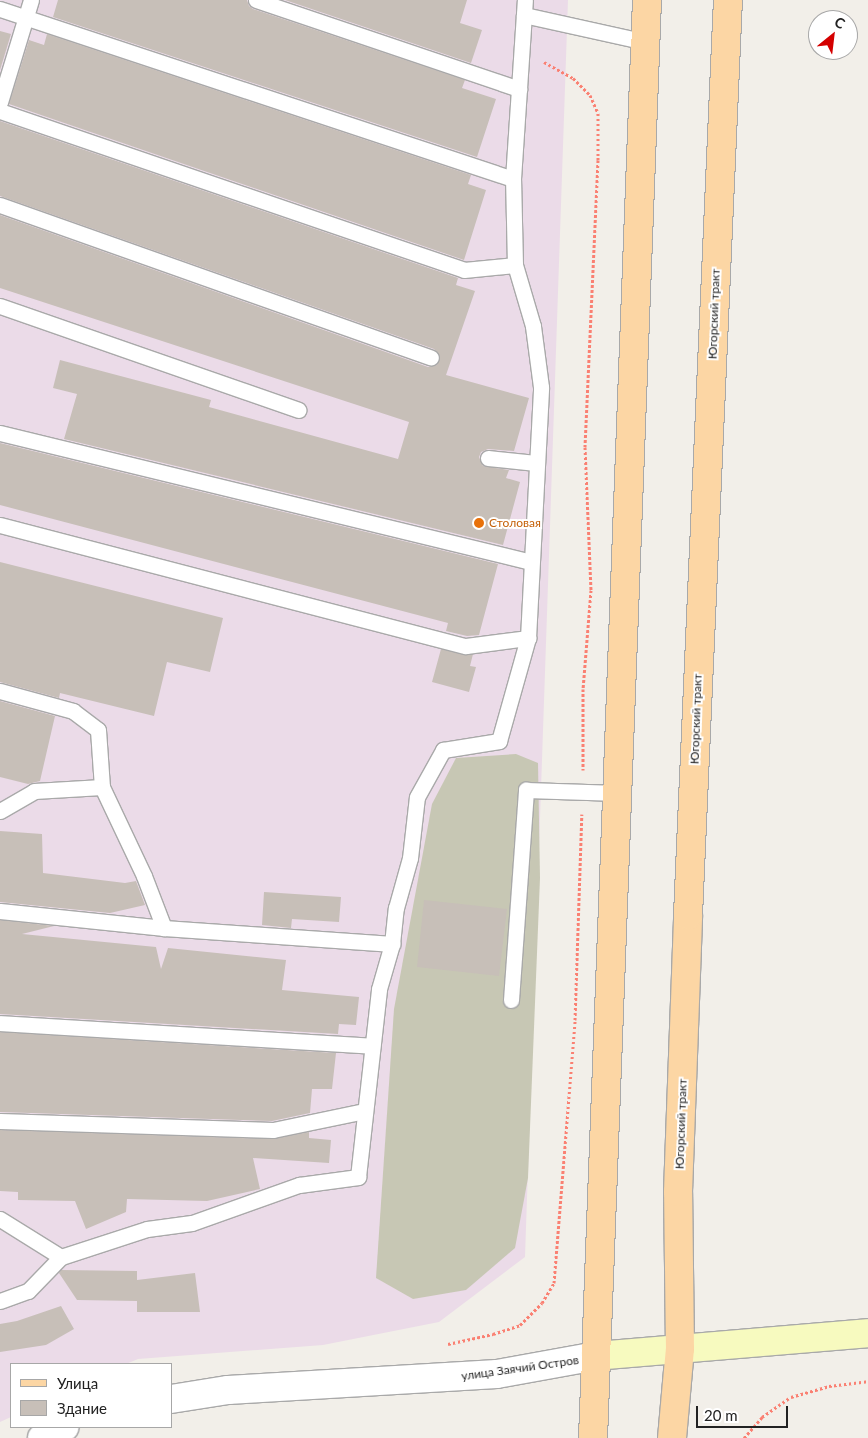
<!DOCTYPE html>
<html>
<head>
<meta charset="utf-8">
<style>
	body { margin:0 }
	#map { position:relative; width:868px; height:1438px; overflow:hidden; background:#f2efe9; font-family:Lato,sans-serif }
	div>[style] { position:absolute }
	.industrial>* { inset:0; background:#ebdbe8 }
	.construction>* { inset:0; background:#c7c7b4 }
	.building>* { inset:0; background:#c7bfb8 }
	.path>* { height:3px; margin-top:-1.5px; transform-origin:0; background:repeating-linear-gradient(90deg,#fa8072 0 2.5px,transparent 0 5px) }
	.roads { filter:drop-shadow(1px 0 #a9a9a9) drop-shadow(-1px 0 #a9a9a9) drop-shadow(0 1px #a9a9a9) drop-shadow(0 -1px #a9a9a9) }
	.service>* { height:15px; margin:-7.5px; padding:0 7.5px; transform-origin:7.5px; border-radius:7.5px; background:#fff }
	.minor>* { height:28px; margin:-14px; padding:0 14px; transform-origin:14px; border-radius:14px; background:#fff }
	.secondary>* { height:28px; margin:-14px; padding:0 14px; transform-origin:14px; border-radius:14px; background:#f7fabf }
	.primary>* { height:28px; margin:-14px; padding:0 14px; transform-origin:14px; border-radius:14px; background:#fcd6a4 }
	.dots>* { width:14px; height:14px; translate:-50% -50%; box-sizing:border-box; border:2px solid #fff; border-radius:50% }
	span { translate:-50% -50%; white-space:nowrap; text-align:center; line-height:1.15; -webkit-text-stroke:4px #fff; paint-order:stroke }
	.street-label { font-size:12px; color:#222 }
	.food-label { font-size:12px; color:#c56008 }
	.left { translate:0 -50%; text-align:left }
	.legend { position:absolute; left:10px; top:1363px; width:162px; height:65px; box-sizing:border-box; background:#fff; border:1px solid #a7a7a7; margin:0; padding:6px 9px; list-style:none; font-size:15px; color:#222 }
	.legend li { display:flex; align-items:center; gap:10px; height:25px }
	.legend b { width:25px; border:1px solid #a7a7a7 }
	.north { position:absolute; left:808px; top:10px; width:50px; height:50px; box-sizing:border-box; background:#fff; border:1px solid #a7a7a7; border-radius:50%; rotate:29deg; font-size:14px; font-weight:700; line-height:20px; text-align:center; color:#222 }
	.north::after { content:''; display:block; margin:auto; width:18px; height:22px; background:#d40000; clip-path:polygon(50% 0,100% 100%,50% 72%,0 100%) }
	.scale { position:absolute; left:696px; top:1406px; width:92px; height:22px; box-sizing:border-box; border:2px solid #222; border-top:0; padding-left:6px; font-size:15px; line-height:18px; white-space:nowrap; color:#222; -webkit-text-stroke:4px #fff; paint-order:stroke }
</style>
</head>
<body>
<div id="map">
	<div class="industrial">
		<div style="clip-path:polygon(0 0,568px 0,525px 1257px,439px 1322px,323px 1345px,138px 1359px,126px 1364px,11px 1364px,11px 1417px,0 1422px)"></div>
	</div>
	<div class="construction">
		<div style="clip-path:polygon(516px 754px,538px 763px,540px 878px,528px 1178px,515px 1248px,466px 1290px,413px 1299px,376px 1278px,394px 1009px,432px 804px,456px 758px)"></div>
	</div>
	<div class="building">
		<div style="clip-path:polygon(58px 0,247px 0,249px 6px,253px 9px,465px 80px,462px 88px,496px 99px,477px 157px,53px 17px)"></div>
		<div style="clip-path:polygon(285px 0,467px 0,460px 23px,482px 30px,471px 63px)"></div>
		<div style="clip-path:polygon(0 31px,11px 34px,0 70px)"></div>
		<div style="clip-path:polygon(47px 34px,471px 175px,468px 184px,486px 190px,464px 260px,9px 104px,29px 40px,44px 45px)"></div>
		<div style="clip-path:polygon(0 121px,458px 278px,456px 285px,475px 291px,446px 375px,529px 398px,514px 451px,488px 449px,481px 452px,479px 457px,483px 466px,509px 470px,506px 478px,520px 482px,503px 545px,64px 439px,77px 394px,53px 388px,60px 360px,211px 400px,209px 407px,398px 459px,409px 422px,0 288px,0 215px,428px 367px,437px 365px,440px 356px,434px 349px,0 196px)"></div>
		<div style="clip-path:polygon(0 443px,498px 564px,479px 635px,467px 636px,446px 631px,448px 623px,0 505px)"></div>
		<div style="clip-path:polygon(0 562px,223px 618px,210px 672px,167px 662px,154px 716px,60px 693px,59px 698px,0 682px)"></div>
		<div style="clip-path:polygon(441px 649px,464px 655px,473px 654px,470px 666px,476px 667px,469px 692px,432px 682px)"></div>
		<div style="clip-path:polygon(0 701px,55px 716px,40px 781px,28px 784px,0 777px)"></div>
		<div style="clip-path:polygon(0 831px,42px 834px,43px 873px,125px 883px,136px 881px,145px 905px,110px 913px,0 902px)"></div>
		<div style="clip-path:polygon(264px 892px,341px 897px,339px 922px,292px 919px,291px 928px,262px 925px)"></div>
		<div style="clip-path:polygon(424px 900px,507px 909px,499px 976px,417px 967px)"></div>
		<div style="clip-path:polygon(0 920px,54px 926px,22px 934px,156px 947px,161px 969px,168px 948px,286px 960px,282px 990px,359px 997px,356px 1025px,339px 1024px,338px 1034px,0 1014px)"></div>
		<div style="clip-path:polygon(0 1032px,336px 1053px,332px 1089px,312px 1089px,310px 1113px,272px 1121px,0 1112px)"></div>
		<div style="clip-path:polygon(0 1130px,273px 1139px,309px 1132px,309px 1138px,331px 1140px,329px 1163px,253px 1158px,260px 1189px,207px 1201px,127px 1199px,126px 1212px,86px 1229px,75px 1201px,18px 1200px,18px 1192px,0 1191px)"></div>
		<div style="clip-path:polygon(61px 1270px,137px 1271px,137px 1280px,195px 1273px,200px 1312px,137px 1312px,137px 1301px,77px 1300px,59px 1273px)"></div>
		<div style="clip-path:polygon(61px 1306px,74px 1329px,46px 1345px,0 1352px,0 1324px,17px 1321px)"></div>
	</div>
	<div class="path">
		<div style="left:544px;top:62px;width:33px;rotate:29deg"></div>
		<div style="left:573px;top:78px;width:24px;rotate:45deg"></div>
		<div style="left:590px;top:95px;width:20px;rotate:66deg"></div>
		<div style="left:598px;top:113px;width:47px;rotate:90deg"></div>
		<div style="left:598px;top:160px;width:287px;rotate:92.6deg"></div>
		<div style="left:585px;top:447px;width:143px;rotate:87.6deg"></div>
		<div style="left:591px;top:590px;width:99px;rotate:94.6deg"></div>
		<div style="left:583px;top:689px;width:81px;rotate:90deg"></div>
		<div style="left:448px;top:1344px;width:46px;rotate:-12.5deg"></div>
		<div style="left:493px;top:1334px;width:28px;rotate:-18deg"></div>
		<div style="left:520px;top:1325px;width:31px;rotate:-45deg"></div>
		<div style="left:542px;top:1303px;width:23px;rotate:-59deg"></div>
		<div style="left:554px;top:1283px;width:264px;rotate:-85.4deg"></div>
		<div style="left:575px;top:1020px;width:206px;rotate:-88.1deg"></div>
		<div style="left:744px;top:1438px;width:28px;rotate:-49deg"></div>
		<div style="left:762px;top:1417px;width:35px;rotate:-35deg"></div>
		<div style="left:791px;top:1397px;width:40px;rotate:-16deg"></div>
		<div style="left:829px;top:1386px;width:39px;rotate:-7deg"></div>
	</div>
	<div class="roads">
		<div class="service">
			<div style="left:256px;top:0;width:278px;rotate:18.7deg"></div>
			<div style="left:0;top:9px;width:540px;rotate:18.33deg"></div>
			<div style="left:524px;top:15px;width:125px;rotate:12.5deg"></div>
			<div style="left:0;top:102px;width:107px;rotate:-73.1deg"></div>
			<div style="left:0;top:111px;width:490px;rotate:18.9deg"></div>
			<div style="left:464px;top:270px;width:51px;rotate:-5.6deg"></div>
			<div style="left:0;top:205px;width:457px;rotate:19.5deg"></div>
			<div style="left:0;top:306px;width:316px;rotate:19.2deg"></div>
			<div style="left:0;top:433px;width:546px;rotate:13.65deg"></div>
			<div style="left:488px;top:458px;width:48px;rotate:5.9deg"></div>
			<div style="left:0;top:525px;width:481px;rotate:14.6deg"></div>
			<div style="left:466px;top:646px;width:63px;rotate:-7.4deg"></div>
			<div style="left:0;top:691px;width:76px;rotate:15.3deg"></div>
			<div style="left:73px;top:711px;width:31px;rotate:37deg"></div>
			<div style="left:98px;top:730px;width:57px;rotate:86deg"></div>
			<div style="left:102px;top:787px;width:98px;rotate:64.7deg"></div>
			<div style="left:144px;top:876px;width:56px;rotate:69deg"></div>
			<div style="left:0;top:811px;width:39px;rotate:-30deg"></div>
			<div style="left:34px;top:791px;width:68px;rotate:-3.4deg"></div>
			<div style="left:0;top:911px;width:165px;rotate:5.9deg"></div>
			<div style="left:164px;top:928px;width:229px;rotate:4deg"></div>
			<div style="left:511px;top:1000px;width:211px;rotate:-85.9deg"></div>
			<div style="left:526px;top:790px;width:92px;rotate:1.9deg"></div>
			<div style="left:0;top:1023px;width:373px;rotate:3.5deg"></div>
			<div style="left:0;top:1121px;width:273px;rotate:1.9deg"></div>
			<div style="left:273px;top:1130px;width:94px;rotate:-11.7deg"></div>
			<div style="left:0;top:1219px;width:72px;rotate:31.9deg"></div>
			<div style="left:0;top:1301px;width:30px;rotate:-20deg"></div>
			<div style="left:28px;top:1291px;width:47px;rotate:-45.9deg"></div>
			<div style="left:61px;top:1257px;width:90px;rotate:-18deg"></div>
			<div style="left:147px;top:1229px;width:45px;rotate:-7.6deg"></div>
			<div style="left:192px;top:1223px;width:114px;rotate:-19.6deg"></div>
			<div style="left:299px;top:1185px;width:60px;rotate:-7.7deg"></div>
			<div style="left:358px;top:1177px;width:189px;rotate:-83.6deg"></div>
			<div style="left:379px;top:989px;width:47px;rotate:-73.9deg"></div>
			<div style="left:392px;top:944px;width:36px;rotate:-84deg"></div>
			<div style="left:396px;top:908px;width:52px;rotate:-74.4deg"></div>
			<div style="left:410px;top:858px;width:61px;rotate:-83.5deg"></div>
			<div style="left:417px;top:797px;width:54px;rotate:-61deg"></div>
			<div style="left:443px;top:750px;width:57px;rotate:-9.1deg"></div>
			<div style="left:499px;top:741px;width:107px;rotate:-74.3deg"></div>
			<div style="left:528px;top:638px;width:251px;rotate:-87deg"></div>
			<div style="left:541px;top:387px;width:62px;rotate:-97.5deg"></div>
			<div style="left:533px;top:326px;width:64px;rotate:-106.4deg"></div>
			<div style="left:515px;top:265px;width:86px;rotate:-91.3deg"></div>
			<div style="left:513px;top:179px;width:179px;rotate:-86.2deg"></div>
		</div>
		<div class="minor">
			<div style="left:171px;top:1399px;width:58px;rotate:-9deg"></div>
			<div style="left:228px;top:1390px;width:269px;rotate:-3.4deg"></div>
			<div style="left:497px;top:1374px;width:101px;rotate:-10.3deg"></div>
			<div style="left:42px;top:1438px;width:25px;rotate:-26deg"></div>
		</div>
		<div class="secondary">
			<div style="left:596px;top:1356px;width:273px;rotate:-4.8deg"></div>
		</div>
		<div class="primary">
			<div style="left:593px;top:1438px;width:1439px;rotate:-87.85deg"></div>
			<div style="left:672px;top:1438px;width:89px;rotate:-84.9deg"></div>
			<div style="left:680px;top:1349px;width:157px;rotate:-90.7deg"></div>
			<div style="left:678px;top:1192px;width:277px;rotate:-87.9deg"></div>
			<div style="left:688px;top:915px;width:916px;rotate:-87.5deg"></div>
		</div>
	</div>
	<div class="dots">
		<div style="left:479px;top:523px;background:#e8710a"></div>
	</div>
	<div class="street-label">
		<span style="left:714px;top:314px;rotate:-88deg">Югорский тракт</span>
		<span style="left:696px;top:719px;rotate:-88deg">Югорский тракт</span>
		<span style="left:681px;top:1124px;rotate:-88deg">Югорский тракт</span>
		<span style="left:520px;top:1368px;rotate:-8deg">улица Заячий Остров</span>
	</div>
	<div class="food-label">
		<span class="left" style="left:489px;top:523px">Столовая</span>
	</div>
	<ul class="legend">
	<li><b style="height:6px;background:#fcd6a4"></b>Улица</li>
	<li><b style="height:14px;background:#c7bfb8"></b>Здание</li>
	</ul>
	<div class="north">С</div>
	<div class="scale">20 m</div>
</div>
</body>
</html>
